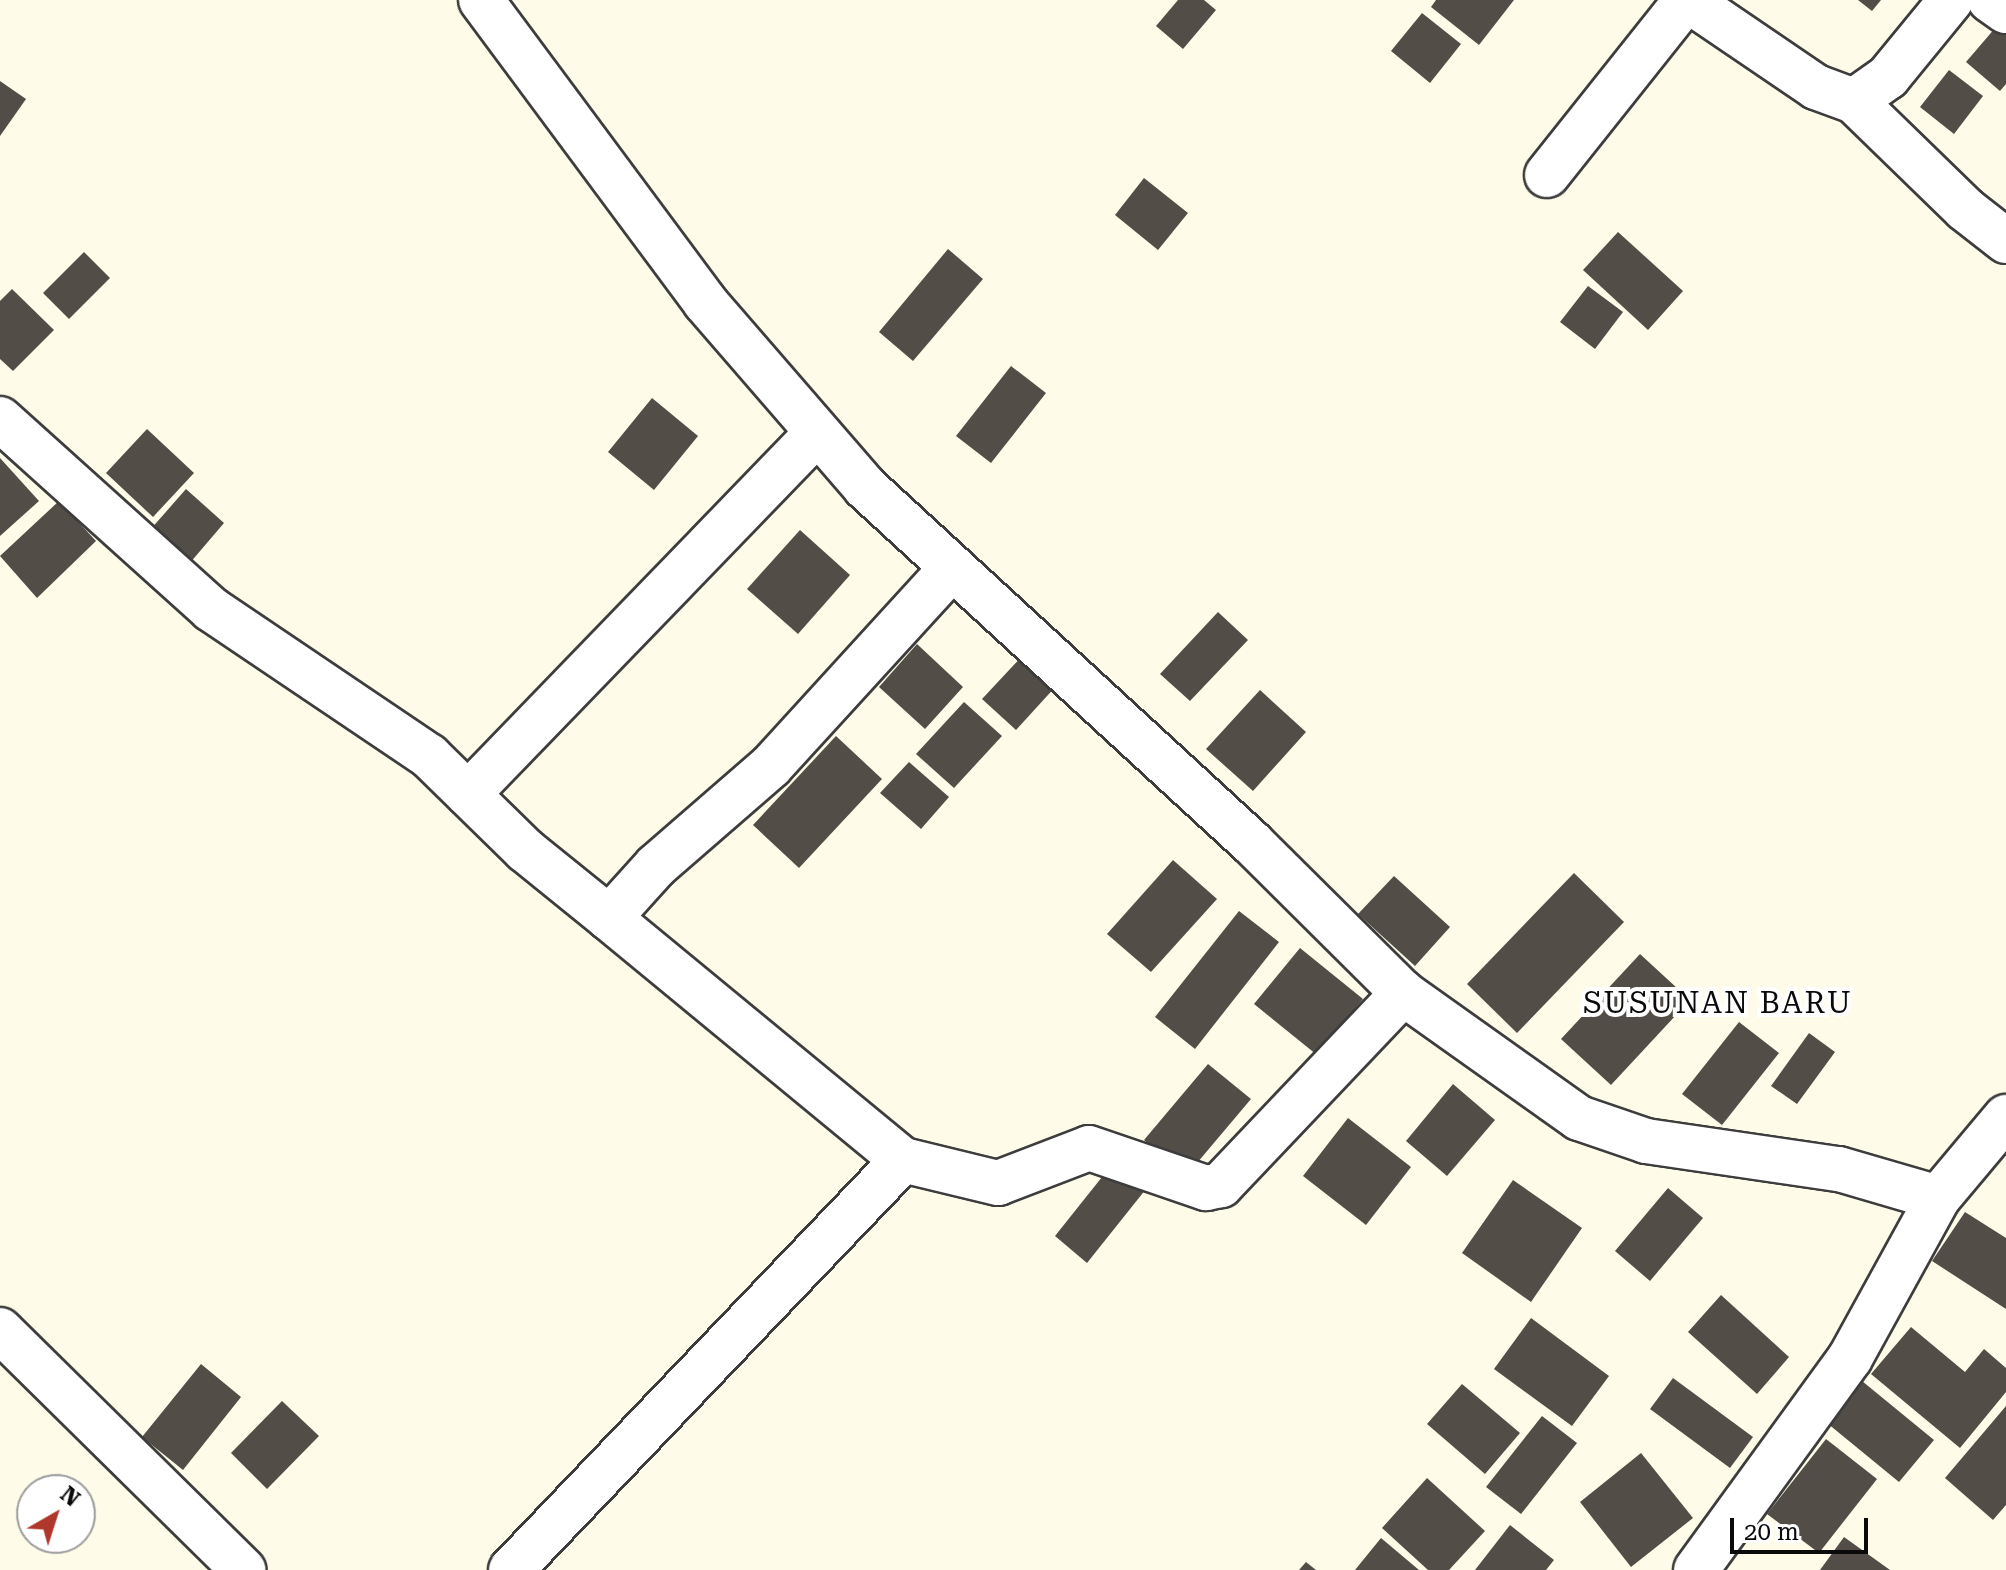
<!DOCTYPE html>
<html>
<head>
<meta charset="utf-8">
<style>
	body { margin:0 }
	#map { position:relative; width:2006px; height:1570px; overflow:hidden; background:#fefce8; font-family:"Roboto Serif",serif }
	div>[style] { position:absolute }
	.building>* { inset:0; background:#524d47 }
	.roads { filter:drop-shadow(2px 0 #3d3d3d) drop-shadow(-2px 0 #3d3d3d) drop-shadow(0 2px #3d3d3d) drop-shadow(0 -2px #3d3d3d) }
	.minor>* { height:44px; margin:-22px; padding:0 22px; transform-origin:22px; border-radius:22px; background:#fff }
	span { translate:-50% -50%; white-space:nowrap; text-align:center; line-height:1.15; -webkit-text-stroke:8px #fff; paint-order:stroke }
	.quarter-label { font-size:30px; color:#0a0a0a; letter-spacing:2px }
	.north { position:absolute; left:16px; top:1474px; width:80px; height:80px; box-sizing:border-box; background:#fff; border:2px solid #9d9d9d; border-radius:50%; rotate:39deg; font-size:22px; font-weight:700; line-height:32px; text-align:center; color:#0a0a0a }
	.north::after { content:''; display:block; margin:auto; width:28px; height:36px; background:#b0372c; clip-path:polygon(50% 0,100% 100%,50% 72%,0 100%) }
	.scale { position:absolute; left:1730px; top:1518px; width:138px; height:36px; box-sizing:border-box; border:4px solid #0a0a0a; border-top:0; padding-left:10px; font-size:24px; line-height:28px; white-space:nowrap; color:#0a0a0a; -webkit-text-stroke:6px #fff; paint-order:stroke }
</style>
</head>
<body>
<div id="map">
	<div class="building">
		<div style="clip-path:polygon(1178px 0,1204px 0,1216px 10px,1183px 49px,1156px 26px)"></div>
		<div style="clip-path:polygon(1436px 0,1514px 0,1479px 45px,1431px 7px)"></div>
		<div style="clip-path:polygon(1858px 0,1881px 0,1872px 11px)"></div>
		<div style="clip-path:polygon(1422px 13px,1461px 44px,1430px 83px,1391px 51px)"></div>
		<div style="clip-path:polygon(2002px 20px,2006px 24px,2006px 84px,2000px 91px,1966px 62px)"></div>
		<div style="clip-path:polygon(1949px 70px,1983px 96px,1954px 134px,1920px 107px)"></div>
		<div style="clip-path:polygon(0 81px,26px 99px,0 136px)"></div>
		<div style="clip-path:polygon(1144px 178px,1188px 213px,1158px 250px,1115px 215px)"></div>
		<div style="clip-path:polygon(1618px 232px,1683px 291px,1648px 330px,1583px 270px)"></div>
		<div style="clip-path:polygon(948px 249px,983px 279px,913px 361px,879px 332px)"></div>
		<div style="clip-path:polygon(84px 252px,110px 278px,69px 319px,43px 293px)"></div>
		<div style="clip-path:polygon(1588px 286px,1623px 312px,1595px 349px,1560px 322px)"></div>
		<div style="clip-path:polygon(12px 289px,54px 330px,13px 371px,0 359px,0 301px)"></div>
		<div style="clip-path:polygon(1011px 366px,1046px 393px,991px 463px,956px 436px)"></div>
		<div style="clip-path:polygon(652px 398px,698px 436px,654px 490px,608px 452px)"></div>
		<div style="clip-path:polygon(147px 429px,194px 473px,153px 517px,106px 473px)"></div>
		<div style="clip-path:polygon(0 458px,39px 501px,0 536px)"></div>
		<div style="clip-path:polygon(186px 489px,224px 523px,189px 564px,150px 530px)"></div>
		<div style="clip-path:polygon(59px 501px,96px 541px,37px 598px,0 556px)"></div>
		<div style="clip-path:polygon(800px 530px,850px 575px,798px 634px,747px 589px)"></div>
		<div style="clip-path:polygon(1218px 612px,1248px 640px,1190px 701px,1160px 674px)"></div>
		<div style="clip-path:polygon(917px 644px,963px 687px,925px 729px,879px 687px)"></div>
		<div style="clip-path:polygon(1025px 653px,1058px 684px,1016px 730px,982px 699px)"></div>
		<div style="clip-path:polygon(1260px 690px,1306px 732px,1253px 791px,1206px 749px)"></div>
		<div style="clip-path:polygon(964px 702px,1002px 736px,954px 788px,916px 754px)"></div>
		<div style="clip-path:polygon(836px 736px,882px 779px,799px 868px,753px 825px)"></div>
		<div style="clip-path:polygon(909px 762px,949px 797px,921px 829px,880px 793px)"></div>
		<div style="clip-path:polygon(1173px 860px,1217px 899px,1151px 972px,1107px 934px)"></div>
		<div style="clip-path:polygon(1574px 873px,1624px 922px,1517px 1033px,1467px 984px)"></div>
		<div style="clip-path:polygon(1394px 876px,1450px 927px,1415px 966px,1358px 914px)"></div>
		<div style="clip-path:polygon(1239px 911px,1279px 942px,1195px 1049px,1155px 1017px)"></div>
		<div style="clip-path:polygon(1300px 948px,1363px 999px,1317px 1055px,1254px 1004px)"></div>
		<div style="clip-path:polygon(1640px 954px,1690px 1000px,1611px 1085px,1561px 1039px)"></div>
		<div style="clip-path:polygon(1739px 1022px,1779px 1053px,1722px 1125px,1682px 1094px)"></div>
		<div style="clip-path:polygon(1809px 1033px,1835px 1052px,1797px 1104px,1771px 1086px)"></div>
		<div style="clip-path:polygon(1208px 1064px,1251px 1099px,1186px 1176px,1144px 1140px)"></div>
		<div style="clip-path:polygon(1453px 1084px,1495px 1120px,1447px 1176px,1406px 1141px)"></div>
		<div style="clip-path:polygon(1348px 1118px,1411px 1167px,1366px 1225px,1303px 1176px)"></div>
		<div style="clip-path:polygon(1114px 1162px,1146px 1189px,1087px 1263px,1055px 1236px)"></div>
		<div style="clip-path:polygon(1513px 1180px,1582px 1228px,1531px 1302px,1462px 1253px)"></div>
		<div style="clip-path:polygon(1668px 1188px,1703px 1218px,1650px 1281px,1615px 1251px)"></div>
		<div style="clip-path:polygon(1965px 1212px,2006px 1238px,2006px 1309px,1932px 1261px)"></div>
		<div style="clip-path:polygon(1721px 1295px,1789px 1357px,1757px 1394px,1688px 1332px)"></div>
		<div style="clip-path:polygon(1531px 1318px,1609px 1376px,1572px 1426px,1494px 1369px)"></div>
		<div style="clip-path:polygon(1911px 1327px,1965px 1372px,1984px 1349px,2006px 1368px,2006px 1392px,1960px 1448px,1871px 1374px)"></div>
		<div style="clip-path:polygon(201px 1364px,241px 1397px,183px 1470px,142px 1437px)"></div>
		<div style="clip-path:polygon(1673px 1378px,1753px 1437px,1730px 1468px,1650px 1409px)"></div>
		<div style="clip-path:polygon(1862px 1381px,1934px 1440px,1899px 1482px,1827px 1423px)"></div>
		<div style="clip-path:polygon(1462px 1384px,1520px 1433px,1485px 1474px,1427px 1424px)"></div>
		<div style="clip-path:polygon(282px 1401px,319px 1436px,267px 1489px,231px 1453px)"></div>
		<div style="clip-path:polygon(2006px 1406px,2006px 1505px,1993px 1520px,1945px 1478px)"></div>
		<div style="clip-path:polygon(1542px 1416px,1577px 1443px,1521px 1514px,1486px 1487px)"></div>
		<div style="clip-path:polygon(1826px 1439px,1877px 1479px,1819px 1553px,1767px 1514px)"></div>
		<div style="clip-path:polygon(1641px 1453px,1693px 1518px,1631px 1567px,1580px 1502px)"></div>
		<div style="clip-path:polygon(1427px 1478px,1485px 1531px,1449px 1570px,1428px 1570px,1382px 1528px)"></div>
		<div style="clip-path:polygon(1510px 1525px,1554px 1560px,1546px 1570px,1475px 1570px)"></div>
		<div style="clip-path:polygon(1844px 1537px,1890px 1570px,1820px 1570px)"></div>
		<div style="clip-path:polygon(1381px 1538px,1419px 1570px,1355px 1570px)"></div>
		<div style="clip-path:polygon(1306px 1562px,1316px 1570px,1299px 1570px)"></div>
	</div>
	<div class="roads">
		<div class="minor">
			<div style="left:481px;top:0;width:376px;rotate:53.4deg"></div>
			<div style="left:705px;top:302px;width:245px;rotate:49.1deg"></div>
			<div style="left:865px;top:487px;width:526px;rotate:42.61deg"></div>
			<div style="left:1252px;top:843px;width:213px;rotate:44.8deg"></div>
			<div style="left:1403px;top:993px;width:216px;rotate:35.4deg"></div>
			<div style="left:1579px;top:1118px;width:71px;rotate:18.9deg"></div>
			<div style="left:1646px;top:1141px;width:195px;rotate:8.3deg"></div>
			<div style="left:1839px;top:1169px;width:103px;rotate:16.3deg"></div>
			<div style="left:1688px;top:0;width:155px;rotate:34.2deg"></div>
			<div style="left:1816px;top:87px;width:40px;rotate:20.2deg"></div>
			<div style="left:1854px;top:101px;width:42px;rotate:-35.2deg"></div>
			<div style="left:1888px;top:77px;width:99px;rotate:-50.7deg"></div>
			<div style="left:1990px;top:0;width:19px;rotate:35deg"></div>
			<div style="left:1854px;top:101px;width:155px;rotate:44.2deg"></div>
			<div style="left:1965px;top:209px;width:52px;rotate:38deg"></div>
			<div style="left:1547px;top:175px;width:223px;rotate:-51.5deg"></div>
			<div style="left:0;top:419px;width:284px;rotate:42deg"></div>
			<div style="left:211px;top:609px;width:263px;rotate:34deg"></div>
			<div style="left:429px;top:756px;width:134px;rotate:44.4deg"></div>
			<div style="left:525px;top:850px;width:108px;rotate:39deg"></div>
			<div style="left:609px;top:918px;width:70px;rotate:-47.9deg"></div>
			<div style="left:656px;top:866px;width:152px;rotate:-41deg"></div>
			<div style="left:771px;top:766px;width:268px;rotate:-47.6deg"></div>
			<div style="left:468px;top:794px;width:502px;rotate:-45.97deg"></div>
			<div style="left:609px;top:918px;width:381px;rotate:39.5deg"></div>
			<div style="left:903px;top:1160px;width:98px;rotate:13.6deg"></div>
			<div style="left:998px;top:1183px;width:97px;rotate:-21deg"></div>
			<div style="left:1089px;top:1148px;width:124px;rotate:18.9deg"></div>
			<div style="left:1206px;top:1188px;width:15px;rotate:-11deg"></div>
			<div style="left:1221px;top:1185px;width:265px;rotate:-46.5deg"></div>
			<div style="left:0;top:1330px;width:342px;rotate:44.6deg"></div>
			<div style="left:511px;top:1570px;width:567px;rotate:-46.29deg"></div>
			<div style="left:1696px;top:1570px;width:262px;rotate:-54deg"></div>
			<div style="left:1850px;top:1358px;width:183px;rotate:-61.2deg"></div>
			<div style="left:1938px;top:1198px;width:106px;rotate:-50deg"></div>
		</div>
	</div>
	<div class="quarter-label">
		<span style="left:1718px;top:1003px">SUSUNAN BARU</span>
	</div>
	<div class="north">N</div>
	<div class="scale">20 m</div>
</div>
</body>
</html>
